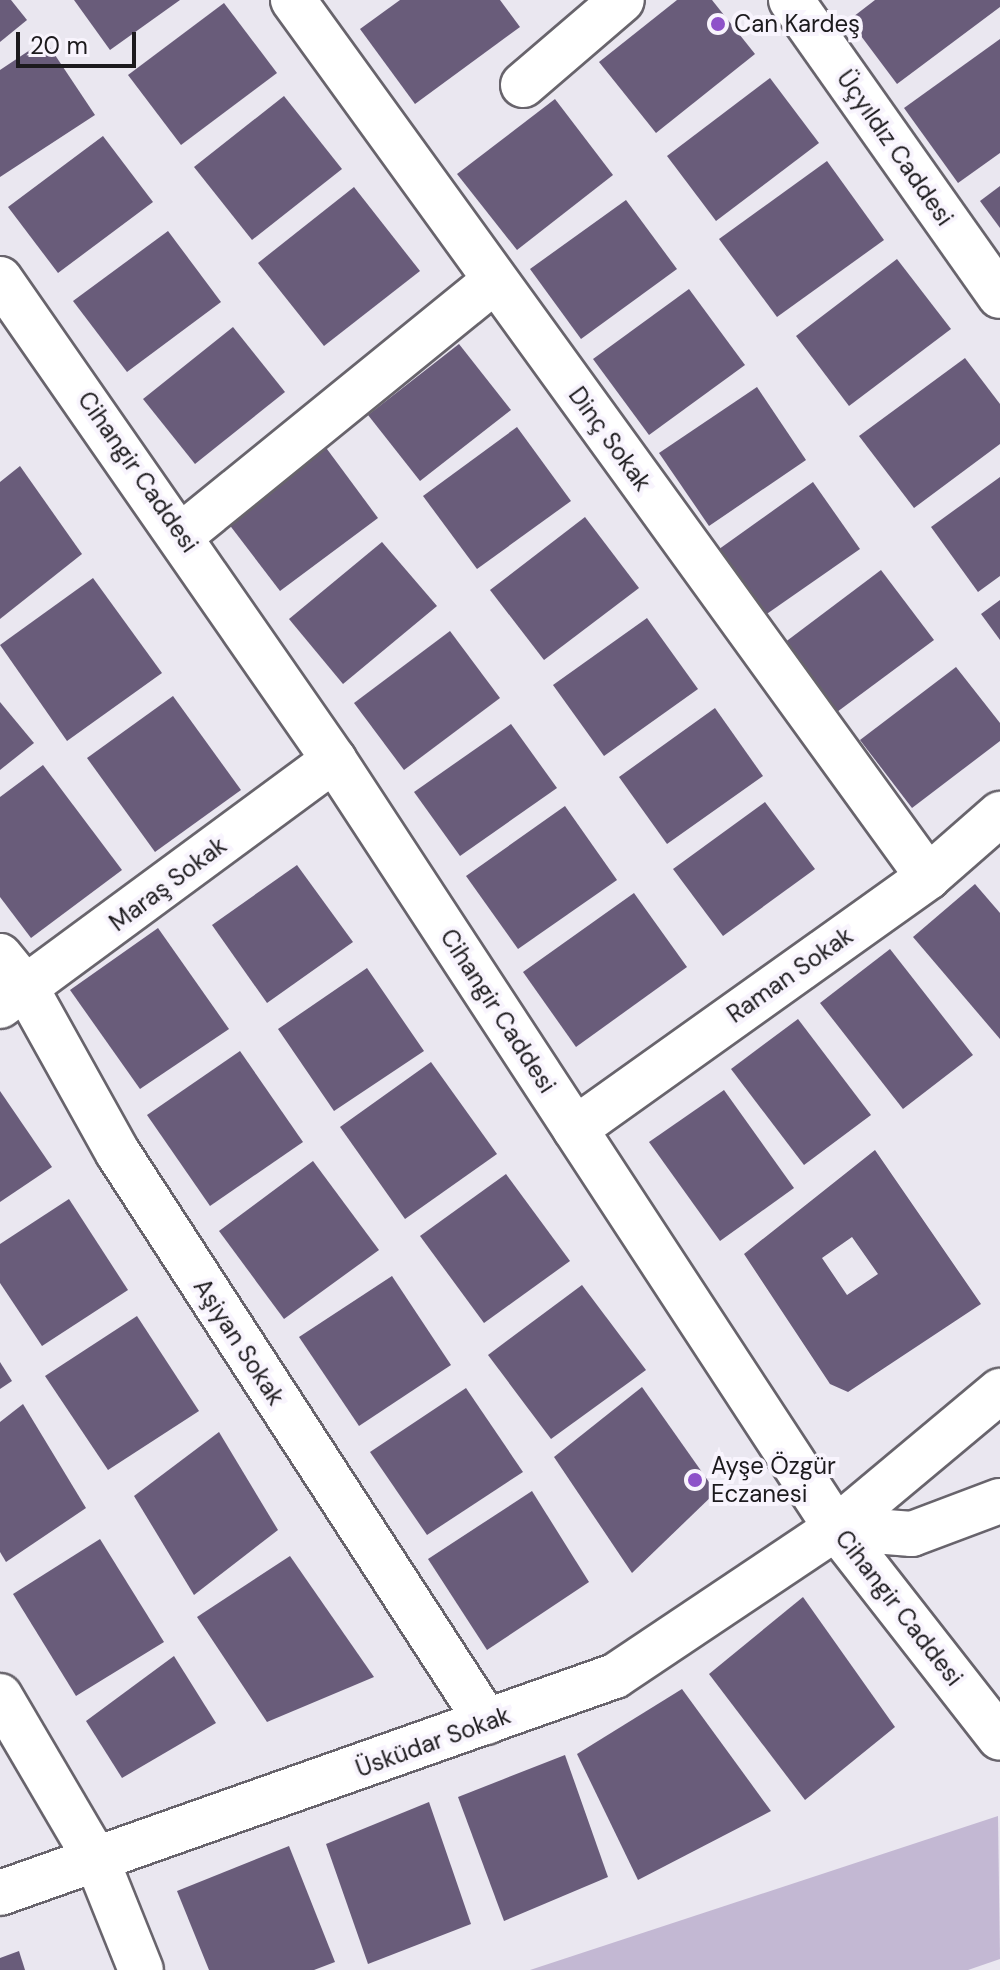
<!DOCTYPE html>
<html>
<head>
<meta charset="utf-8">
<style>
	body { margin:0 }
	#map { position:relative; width:1000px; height:1970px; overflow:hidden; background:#eae7f0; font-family:"DM Sans",sans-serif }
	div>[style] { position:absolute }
	.green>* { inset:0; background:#c3b8d3 }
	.building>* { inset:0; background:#695c7a }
	.roads { filter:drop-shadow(2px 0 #68646c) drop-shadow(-2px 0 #68646c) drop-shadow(0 2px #68646c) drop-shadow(0 -2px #68646c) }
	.minor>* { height:44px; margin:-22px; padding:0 22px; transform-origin:22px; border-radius:22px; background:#fff }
	.dots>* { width:22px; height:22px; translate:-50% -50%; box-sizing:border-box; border:4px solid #f8f4fd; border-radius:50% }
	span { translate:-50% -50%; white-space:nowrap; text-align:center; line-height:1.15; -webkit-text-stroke:8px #f8f4fd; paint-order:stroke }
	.poi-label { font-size:24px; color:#1c1a1d }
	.left { translate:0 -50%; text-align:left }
	.street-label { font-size:24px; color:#1c1a1d }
	.scale { position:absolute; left:16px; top:32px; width:120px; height:36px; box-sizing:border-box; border:4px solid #1c1a1d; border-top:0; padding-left:10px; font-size:24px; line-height:28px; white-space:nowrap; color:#1c1a1d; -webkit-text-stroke:6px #f8f4fd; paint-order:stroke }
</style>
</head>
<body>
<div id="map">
	<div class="green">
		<div style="clip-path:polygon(998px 1816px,1000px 1959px,968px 1970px,530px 1970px)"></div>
	</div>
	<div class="building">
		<div style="clip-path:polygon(0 0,11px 0,27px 20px,0 42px)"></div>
		<div style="clip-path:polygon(74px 0,180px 0,110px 50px)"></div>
		<div style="clip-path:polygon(400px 0,500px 0,520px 27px,415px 104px,360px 29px)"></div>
		<div style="clip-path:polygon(677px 0,712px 0,755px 54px,656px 133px,599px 62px)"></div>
		<div style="clip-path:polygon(875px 0,1000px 0,1000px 7px,897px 84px,849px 20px)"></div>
		<div style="clip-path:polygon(224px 3px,277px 73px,181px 145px,128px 75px)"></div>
		<div style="clip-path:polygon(1000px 39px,1000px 153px,958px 183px,904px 108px)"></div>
		<div style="clip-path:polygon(45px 40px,95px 115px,0 177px,0 70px)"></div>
		<div style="clip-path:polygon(770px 78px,819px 143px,716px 221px,667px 156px)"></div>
		<div style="clip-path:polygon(284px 96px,342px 169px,252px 240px,194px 167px)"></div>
		<div style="clip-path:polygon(555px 99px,613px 175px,517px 250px,457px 174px)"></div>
		<div style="clip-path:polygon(103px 136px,153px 202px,58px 273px,8px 207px)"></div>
		<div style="clip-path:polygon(827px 161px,884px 240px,777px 317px,719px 239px)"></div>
		<div style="clip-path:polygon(1000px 186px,1000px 228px,980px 201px)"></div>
		<div style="clip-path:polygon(354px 187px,420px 271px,324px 346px,258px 263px)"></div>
		<div style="clip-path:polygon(626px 200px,677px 269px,581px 339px,530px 269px)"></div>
		<div style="clip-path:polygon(168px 231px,221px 302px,127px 372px,73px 301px)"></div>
		<div style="clip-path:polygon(897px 259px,951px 329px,849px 406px,796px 336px)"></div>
		<div style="clip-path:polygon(689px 289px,745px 365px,649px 435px,593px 359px)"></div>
		<div style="clip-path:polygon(233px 327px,285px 392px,195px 464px,143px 399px)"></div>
		<div style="clip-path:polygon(459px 344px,511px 410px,420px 481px,368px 415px)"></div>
		<div style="clip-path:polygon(965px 358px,1000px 404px,1000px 444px,914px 508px,859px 436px)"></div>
		<div style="clip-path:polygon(757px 387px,806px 460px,709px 526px,659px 453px)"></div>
		<div style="clip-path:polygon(517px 427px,571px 501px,477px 569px,423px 496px)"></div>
		<div style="clip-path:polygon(324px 445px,378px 518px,280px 591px,225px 519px)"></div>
		<div style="clip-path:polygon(20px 466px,82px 554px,0 619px,0 482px)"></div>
		<div style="clip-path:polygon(1000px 477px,1000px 576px,978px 592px,931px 527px)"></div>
		<div style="clip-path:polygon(813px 482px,860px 549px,761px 618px,715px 552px)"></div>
		<div style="clip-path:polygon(585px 517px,639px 588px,544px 660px,490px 590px)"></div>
		<div style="clip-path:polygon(382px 542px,437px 606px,343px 684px,289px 619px)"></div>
		<div style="clip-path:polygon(881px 570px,934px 640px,837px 712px,784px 643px)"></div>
		<div style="clip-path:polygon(93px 578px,162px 673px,67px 741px,0 645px)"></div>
		<div style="clip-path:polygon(1000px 600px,1000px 640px,981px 614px)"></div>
		<div style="clip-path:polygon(647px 618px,698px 689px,604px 756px,553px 685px)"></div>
		<div style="clip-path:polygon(450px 631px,500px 698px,404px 770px,354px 703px)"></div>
		<div style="clip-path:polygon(956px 667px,1000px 723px,1000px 741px,912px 808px,860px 740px)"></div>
		<div style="clip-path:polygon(173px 696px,241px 790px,155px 852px,87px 758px)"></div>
		<div style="clip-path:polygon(0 702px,34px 743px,0 770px)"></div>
		<div style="clip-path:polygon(715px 708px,763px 776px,667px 844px,619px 777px)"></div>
		<div style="clip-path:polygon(511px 724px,557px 788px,460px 856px,414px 792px)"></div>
		<div style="clip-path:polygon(43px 765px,122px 870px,31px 938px,0 897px,0 797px)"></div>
		<div style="clip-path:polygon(765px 802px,815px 869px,723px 936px,673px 869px)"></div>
		<div style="clip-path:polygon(565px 806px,617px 880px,518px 949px,466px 876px)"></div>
		<div style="clip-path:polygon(297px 865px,353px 942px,267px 1003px,212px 925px)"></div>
		<div style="clip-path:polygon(975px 884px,1000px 913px,1000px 1039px,913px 937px)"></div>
		<div style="clip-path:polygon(634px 893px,687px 967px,576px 1047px,523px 972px)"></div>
		<div style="clip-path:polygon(158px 928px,229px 1029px,140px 1089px,70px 990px)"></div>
		<div style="clip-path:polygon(890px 949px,973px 1055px,903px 1109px,820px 1003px)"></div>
		<div style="clip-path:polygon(367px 968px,424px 1051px,334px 1111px,278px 1029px)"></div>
		<div style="clip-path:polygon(798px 1019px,871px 1115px,804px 1165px,731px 1069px)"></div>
		<div style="clip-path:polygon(240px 1051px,303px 1142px,210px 1206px,147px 1115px)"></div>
		<div style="clip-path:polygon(431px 1062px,497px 1154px,405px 1219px,340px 1127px)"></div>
		<div style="clip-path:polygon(724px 1090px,794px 1188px,720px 1241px,649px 1142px)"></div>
		<div style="clip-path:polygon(0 1091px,52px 1167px,0 1202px)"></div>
		<div style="clip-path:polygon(evenodd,875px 1150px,981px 1304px,848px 1392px,830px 1384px,744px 1254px,875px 1150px,852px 1237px,878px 1274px,847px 1295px,822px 1258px,852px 1237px)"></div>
		<div style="clip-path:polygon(313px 1161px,379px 1250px,284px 1319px,219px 1231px)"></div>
		<div style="clip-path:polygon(506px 1174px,570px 1261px,484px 1323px,420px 1236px)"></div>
		<div style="clip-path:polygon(69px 1199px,128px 1290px,42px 1346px,0 1283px,0 1244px)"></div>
		<div style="clip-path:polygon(392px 1276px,451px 1365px,359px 1426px,299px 1337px)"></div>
		<div style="clip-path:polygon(582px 1285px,646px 1370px,551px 1439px,488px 1355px)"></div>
		<div style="clip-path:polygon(137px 1316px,199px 1411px,108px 1470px,45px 1376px)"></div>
		<div style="clip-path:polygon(0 1362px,12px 1381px,0 1389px)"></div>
		<div style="clip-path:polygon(642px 1387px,716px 1492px,632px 1573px,554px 1457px)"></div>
		<div style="clip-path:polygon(466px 1388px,523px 1472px,427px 1535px,370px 1452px)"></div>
		<div style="clip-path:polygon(23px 1404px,86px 1508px,6px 1562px,0 1552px,0 1422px)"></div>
		<div style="clip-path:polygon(219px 1432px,278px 1530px,194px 1595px,134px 1496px)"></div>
		<div style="clip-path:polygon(532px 1491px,589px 1582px,487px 1650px,428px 1559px)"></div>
		<div style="clip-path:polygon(100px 1539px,164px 1642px,76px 1696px,13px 1594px)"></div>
		<div style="clip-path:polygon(290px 1556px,374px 1677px,267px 1722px,197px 1617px)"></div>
		<div style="clip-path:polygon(803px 1597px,895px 1727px,805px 1800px,709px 1674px)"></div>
		<div style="clip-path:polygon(174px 1656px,216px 1723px,122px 1778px,86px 1721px)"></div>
		<div style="clip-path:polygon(682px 1689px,771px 1811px,638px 1880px,577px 1754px)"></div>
		<div style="clip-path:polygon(565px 1755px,608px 1877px,504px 1921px,458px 1797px)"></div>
		<div style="clip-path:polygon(429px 1802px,471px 1924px,368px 1964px,326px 1844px)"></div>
		<div style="clip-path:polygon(289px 1846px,335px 1962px,314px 1970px,209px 1970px,177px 1891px)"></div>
		<div style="clip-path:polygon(19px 1951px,25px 1970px,0 1970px,0 1958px)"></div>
	</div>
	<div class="roads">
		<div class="minor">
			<div style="left:293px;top:0;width:1083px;rotate:54.09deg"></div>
			<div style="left:791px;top:0;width:362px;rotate:54.8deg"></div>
			<div style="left:523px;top:85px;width:130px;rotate:-40.6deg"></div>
			<div style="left:0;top:279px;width:586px;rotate:55.22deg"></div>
			<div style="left:334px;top:760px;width:918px;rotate:56.83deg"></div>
			<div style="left:836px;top:1528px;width:266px;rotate:52deg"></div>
			<div style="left:183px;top:534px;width:402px;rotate:-39.1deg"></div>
			<div style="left:0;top:956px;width:41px;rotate:50.9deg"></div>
			<div style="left:26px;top:988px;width:189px;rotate:60.9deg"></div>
			<div style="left:118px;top:1153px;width:678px;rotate:57.04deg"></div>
			<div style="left:0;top:1006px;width:415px;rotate:-36.4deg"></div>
			<div style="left:575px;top:1129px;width:434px;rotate:-35.5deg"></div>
			<div style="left:928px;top:877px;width:96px;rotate:-41.2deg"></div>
			<div style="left:836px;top:1528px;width:76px;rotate:4.5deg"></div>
			<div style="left:912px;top:1534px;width:94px;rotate:-20.6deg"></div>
			<div style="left:0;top:1696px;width:194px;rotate:59.6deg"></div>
			<div style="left:98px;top:1863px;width:115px;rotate:68.1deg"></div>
			<div style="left:0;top:1893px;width:652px;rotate:-19.44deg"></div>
			<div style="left:615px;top:1676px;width:266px;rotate:-33.8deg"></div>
			<div style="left:836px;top:1528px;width:214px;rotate:-39.9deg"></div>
		</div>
	</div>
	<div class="dots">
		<div style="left:718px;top:24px;background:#8e52c9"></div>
		<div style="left:695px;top:1480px;background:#8e52c9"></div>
	</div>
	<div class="poi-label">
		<span class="left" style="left:734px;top:24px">Can Kardeş</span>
		<span class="left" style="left:711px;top:1480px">Ayşe Özgür<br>Eczanesi</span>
	</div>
	<div class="street-label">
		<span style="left:895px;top:148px;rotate:55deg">Üçyıldız Caddesi</span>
		<span style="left:610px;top:439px;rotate:54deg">Dinç Sokak</span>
		<span style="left:138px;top:472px;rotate:55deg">Cihangir Caddesi</span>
		<span style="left:168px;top:884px;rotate:-37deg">Maraş Sokak</span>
		<span style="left:790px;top:975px;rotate:-35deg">Raman Sokak</span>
		<span style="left:498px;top:1011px;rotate:57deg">Cihangir Caddesi</span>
		<span style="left:239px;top:1342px;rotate:57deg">Aşiyan Sokak</span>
		<span style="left:899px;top:1608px;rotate:52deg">Cihangir Caddesi</span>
		<span style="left:433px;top:1742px;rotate:-20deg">Üsküdar Sokak</span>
	</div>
	<div class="scale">20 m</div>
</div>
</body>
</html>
